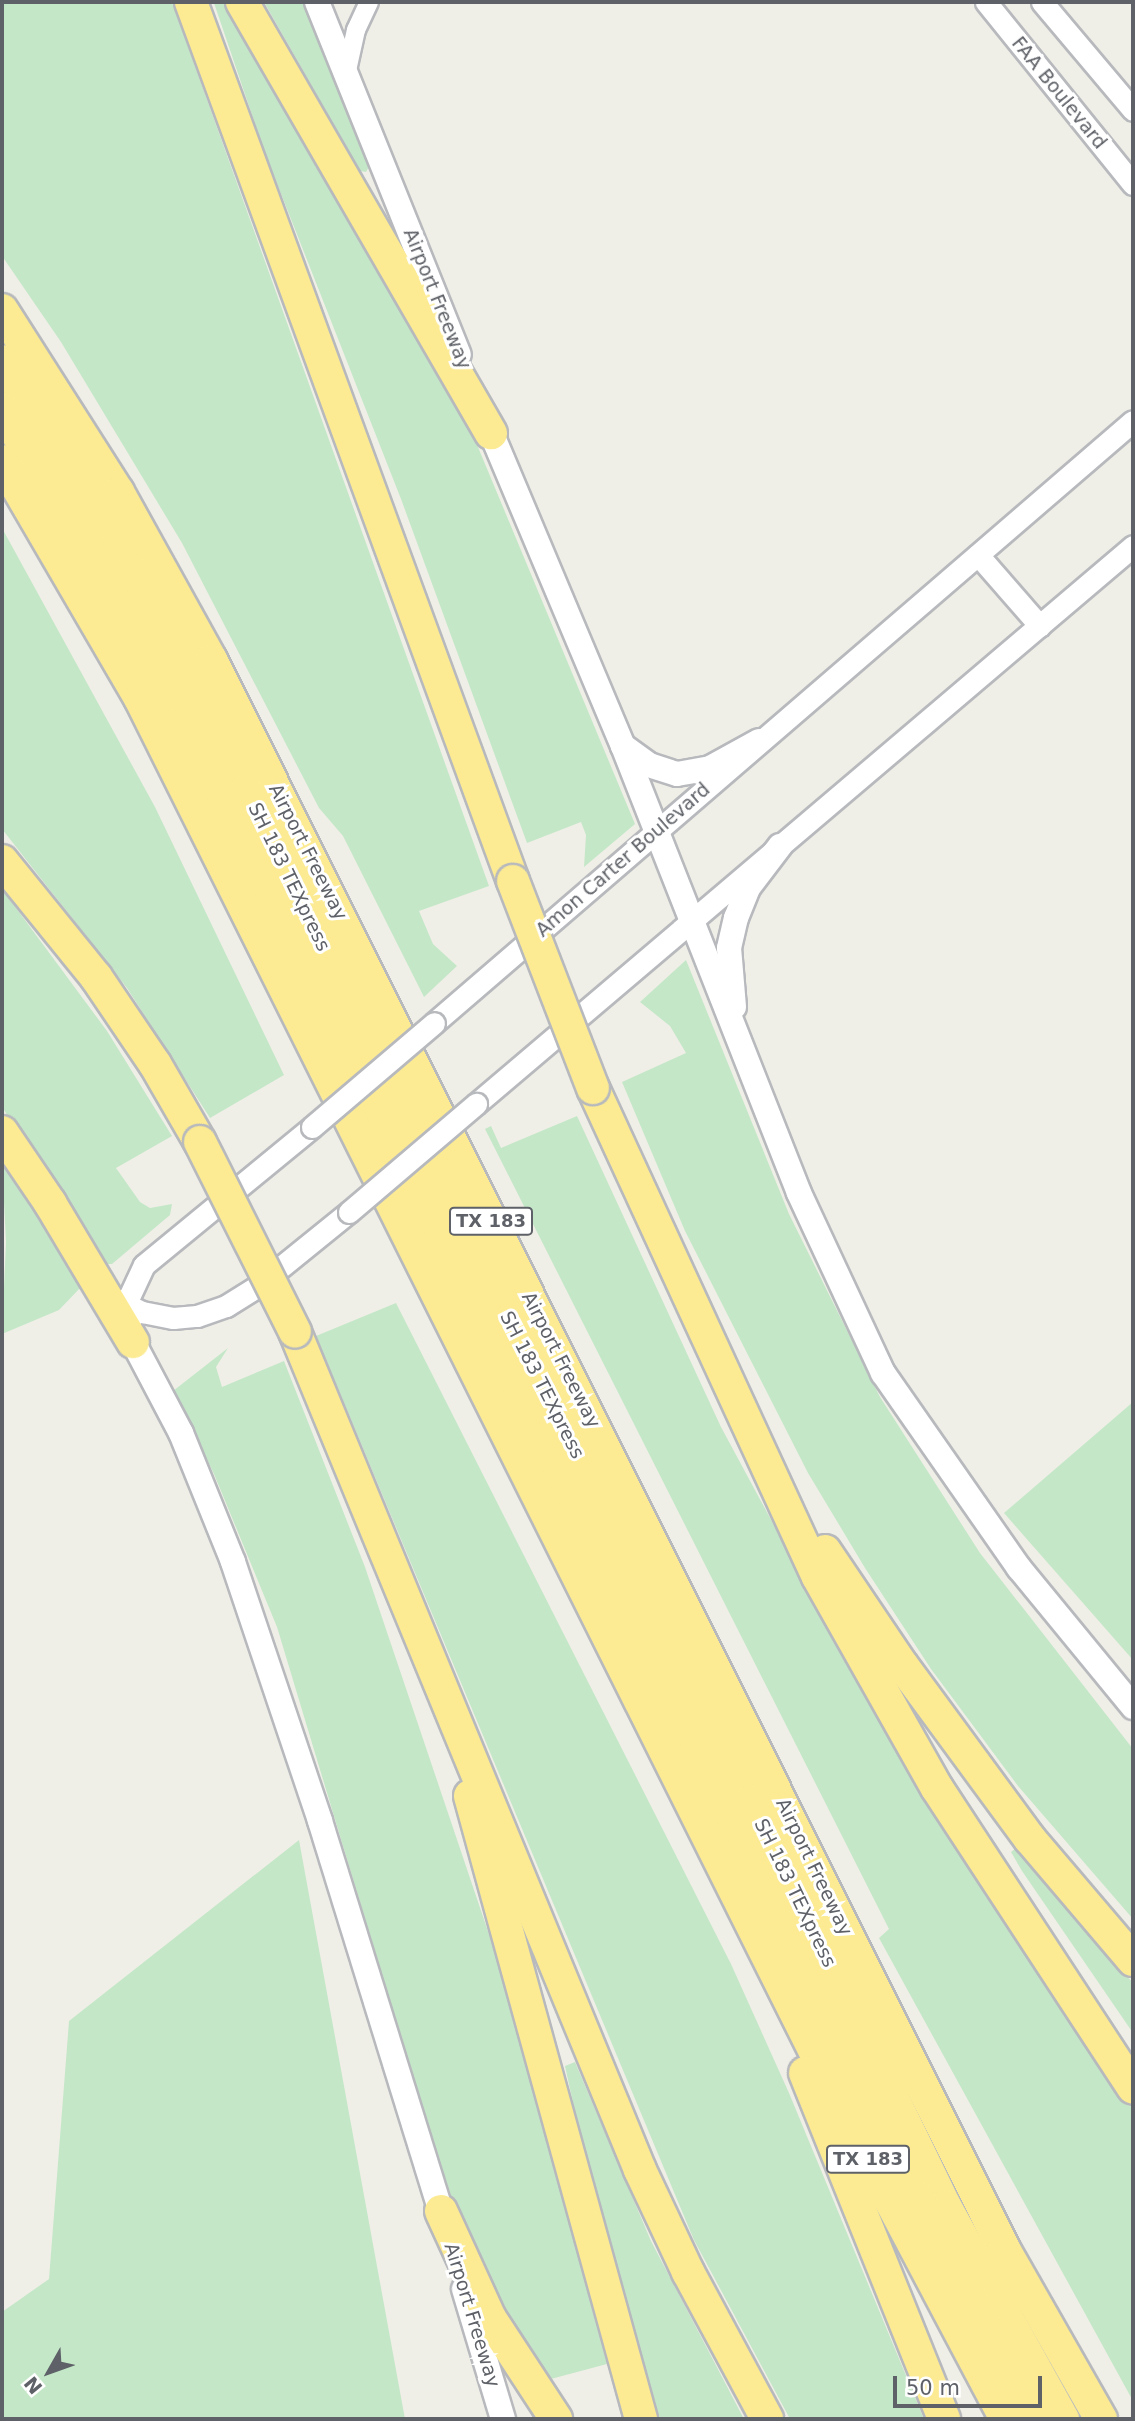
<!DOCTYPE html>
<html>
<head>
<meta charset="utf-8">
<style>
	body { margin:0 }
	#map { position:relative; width:1135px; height:2421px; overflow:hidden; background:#f0efe7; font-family:"DejaVu Sans",sans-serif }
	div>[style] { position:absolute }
	.green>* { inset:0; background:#c4e7c8 }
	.roads { filter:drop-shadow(2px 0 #b7b9bd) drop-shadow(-2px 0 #b7b9bd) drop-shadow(0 2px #b7b9bd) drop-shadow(0 -2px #b7b9bd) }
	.minor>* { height:18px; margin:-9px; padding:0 9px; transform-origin:9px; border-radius:9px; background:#fff }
	.tertiary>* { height:21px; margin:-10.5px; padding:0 10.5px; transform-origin:10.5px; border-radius:10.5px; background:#fff }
	.secondary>* { height:24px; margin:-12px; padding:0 12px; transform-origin:12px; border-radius:12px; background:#fff }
	.motorway>* { height:32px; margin:-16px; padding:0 16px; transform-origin:16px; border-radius:16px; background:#fceb93 }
	.bridges { filter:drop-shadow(2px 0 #b7b9bd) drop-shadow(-2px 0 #b7b9bd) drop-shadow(0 2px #b7b9bd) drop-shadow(0 -2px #b7b9bd) }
	.tertiary-bridge>* { height:21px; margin:-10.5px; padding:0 10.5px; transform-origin:10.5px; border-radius:10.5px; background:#fff }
	.motorway-bridge>* { height:32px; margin:-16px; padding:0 16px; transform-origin:16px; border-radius:16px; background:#fceb93 }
	span { translate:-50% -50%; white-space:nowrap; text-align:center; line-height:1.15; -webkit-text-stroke:6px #fff; paint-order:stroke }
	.shield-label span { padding:2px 5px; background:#fff; border:2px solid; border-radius:5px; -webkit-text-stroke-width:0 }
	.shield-label { font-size:18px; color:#5e6167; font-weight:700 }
	.street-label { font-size:19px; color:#5e6167 }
	.frame { position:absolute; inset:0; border:4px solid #5e6167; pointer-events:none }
	.north { position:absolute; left:14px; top:2337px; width:70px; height:70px; -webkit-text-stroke:5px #fff; paint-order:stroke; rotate:230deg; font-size:19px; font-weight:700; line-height:28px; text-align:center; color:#5e6167 }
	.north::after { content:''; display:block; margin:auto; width:24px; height:32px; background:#5e6167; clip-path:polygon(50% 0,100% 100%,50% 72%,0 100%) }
	.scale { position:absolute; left:893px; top:2376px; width:149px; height:32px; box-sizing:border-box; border:4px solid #5e6167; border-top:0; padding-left:9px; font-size:21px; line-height:24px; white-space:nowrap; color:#5e6167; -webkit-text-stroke:5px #fff; paint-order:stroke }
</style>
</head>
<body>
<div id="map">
	<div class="green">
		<div style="clip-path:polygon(2px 2px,172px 2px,489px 886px,419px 911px,433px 944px,457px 966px,424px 997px,343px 836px,319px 808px,182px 543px,61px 342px,2px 256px)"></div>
		<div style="clip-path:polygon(233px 2px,463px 411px,635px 824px,584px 867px,586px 835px,581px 822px,527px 843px,401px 499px,265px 153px,214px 3px)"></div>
		<div style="clip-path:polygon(264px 2px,305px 2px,370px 165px,366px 172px,360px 171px)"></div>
		<div style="clip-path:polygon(2px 528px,155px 807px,284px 1075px,210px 1118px,127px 988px,2px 829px)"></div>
		<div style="clip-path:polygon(2px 889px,107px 1031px,172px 1136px,116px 1168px,140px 1202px,150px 1208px,172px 1204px,170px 1215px,112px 1264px,104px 1264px,2px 1107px)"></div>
		<div style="clip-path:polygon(686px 960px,789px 1214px,880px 1397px,980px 1553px,1133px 1749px,1133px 1919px,1018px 1786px,931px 1669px,865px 1568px,808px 1473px,685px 1231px,622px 1082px,686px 1053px,670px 1026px,640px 1002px)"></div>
		<div style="clip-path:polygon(577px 1116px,721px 1427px,817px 1605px,1133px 2105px,1133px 2401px,879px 1938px,889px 1929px,485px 1129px,491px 1126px,501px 1148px)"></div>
		<div style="clip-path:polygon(2px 1162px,82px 1286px,59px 1310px,2px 1334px,6px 1242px)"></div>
		<div style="clip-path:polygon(396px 1303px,731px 1964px,789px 2093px,924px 2419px,790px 2419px,694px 2240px,316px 1336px)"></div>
		<div style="clip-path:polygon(228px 1348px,216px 1367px,222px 1387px,284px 1361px,365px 1567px,498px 1961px,607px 2364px,547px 2380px,522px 2355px,454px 2214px,277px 1627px,214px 1474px,173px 1391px)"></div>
		<div style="clip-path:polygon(1133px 1402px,1133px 1660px,1004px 1513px)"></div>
		<div style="clip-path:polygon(299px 1840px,405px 2419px,2px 2419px,2px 2312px,49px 2279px,69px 2021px)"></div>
		<div style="clip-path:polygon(1016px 1848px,1133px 1983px,1133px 2033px,1022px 1871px,1011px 1852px)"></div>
		<div style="clip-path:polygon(575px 2062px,651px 2241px,744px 2419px,657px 2418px,588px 2171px,565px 2066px)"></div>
	</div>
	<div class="roads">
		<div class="minor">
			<div style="left:346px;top:75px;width:46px;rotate:-77.5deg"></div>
			<div style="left:356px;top:30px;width:31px;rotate:-65deg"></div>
		</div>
		<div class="tertiary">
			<div style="left:986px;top:2px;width:234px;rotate:51.1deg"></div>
			<div style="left:1042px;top:2px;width:141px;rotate:49.9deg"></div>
			<div style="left:978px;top:555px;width:94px;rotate:48.9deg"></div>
			<div style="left:434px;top:1023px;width:922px;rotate:-40.74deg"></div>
			<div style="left:476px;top:1104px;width:862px;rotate:-40.34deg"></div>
			<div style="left:117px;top:1300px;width:28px;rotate:26deg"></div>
			<div style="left:142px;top:1312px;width:32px;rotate:11deg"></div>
			<div style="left:173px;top:1318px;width:24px;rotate:-5deg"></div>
			<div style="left:197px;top:1316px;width:31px;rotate:-19deg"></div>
			<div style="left:226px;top:1306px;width:34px;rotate:-32deg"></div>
			<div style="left:255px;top:1288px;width:121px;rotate:-39deg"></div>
			<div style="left:130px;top:1332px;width:35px;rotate:-92deg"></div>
			<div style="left:129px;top:1297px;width:35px;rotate:-65deg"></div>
			<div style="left:144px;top:1265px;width:217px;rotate:-39.4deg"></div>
		</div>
		<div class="secondary">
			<div style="left:317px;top:2px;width:380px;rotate:68.1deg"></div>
			<div style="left:485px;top:418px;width:356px;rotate:67.2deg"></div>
			<div style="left:623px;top:746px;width:480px;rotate:68.5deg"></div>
			<div style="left:799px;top:1193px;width:199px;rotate:65deg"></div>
			<div style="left:883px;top:1373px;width:238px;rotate:55.1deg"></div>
			<div style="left:1019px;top:1568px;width:180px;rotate:50.6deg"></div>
			<div style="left:623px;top:746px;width:32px;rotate:36deg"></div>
			<div style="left:649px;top:765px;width:29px;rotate:18deg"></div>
			<div style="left:677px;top:774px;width:34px;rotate:-10deg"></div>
			<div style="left:710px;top:768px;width:56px;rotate:-28.9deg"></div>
			<div style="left:734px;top:1007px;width:59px;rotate:-94.8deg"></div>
			<div style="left:729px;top:948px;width:31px;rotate:-77deg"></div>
			<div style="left:736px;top:918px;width:32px;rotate:-68deg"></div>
			<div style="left:748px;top:888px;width:53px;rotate:-52.7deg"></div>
			<div style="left:133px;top:1342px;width:103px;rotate:62.2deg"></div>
			<div style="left:181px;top:1433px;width:139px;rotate:68deg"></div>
			<div style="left:233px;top:1562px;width:273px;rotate:71.4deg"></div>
			<div style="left:320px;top:1821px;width:425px;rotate:72.8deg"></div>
			<div style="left:464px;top:2289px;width:136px;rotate:73.3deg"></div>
		</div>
		<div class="motorway">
			<div style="left:191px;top:2px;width:936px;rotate:69.88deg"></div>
			<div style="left:242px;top:2px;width:498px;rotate:60deg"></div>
			<div style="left:2px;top:310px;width:216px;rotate:57.5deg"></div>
			<div style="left:118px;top:492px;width:192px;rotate:61deg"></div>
			<div style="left:211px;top:660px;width:1776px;rotate:63.48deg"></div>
			<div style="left:1004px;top:2249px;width:196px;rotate:60.3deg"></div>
			<div style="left:2px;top:361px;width:246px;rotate:58.3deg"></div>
			<div style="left:131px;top:570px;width:249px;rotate:62.5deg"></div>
			<div style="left:246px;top:791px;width:1129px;rotate:63.48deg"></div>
			<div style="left:750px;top:1801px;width:449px;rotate:64.3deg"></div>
			<div style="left:945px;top:2206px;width:244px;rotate:61deg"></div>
			<div style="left:2px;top:409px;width:170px;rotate:58.7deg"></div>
			<div style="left:90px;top:554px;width:191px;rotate:61.6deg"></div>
			<div style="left:181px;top:722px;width:1647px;rotate:63.5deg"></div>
			<div style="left:916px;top:2196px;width:253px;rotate:61.9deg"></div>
			<div style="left:2px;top:461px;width:274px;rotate:59.8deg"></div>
			<div style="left:140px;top:698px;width:1643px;rotate:63.5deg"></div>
			<div style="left:873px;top:2168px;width:284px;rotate:62.1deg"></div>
			<div style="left:2px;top:861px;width:149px;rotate:51deg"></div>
			<div style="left:96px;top:977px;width:105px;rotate:55.9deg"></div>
			<div style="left:155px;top:1064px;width:90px;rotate:60deg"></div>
			<div style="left:593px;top:1088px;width:538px;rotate:65.29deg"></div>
			<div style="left:818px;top:1577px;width:242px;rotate:60.6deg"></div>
			<div style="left:937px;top:1788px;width:358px;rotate:56.8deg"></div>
			<div style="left:2px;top:1132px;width:86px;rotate:55.9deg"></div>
			<div style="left:50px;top:1203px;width:162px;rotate:59.2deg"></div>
			<div style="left:295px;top:1332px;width:906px;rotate:67.62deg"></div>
			<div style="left:640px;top:2170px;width:113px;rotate:64.8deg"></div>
			<div style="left:688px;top:2272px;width:167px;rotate:61.7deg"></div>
			<div style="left:825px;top:1551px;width:138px;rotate:56deg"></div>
			<div style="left:902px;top:1665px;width:216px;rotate:53.7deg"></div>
			<div style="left:1030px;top:1839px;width:159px;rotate:49.6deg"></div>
			<div style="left:470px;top:1796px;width:646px;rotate:74.65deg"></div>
			<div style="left:805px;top:2073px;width:373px;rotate:68.1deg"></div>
			<div style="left:441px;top:2211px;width:118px;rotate:65.4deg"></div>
			<div style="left:490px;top:2318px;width:121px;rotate:56.8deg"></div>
		</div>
	</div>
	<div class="bridges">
		<div class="tertiary-bridge">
			<div style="left:312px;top:1127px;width:160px;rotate:-40.4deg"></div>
			<div style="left:349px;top:1212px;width:167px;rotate:-40.4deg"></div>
		</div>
		<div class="motorway-bridge">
			<div style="left:513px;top:881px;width:222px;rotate:68.9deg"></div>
			<div style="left:200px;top:1142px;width:212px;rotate:63.4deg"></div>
		</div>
	</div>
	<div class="shield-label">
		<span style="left:491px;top:1221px">TX 183</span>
		<span style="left:868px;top:2159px">TX 183</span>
	</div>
	<div class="street-label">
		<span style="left:1059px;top:93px;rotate:51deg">FAA Boulevard</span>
		<span style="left:437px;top:299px;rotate:68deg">Airport Freeway</span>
		<span style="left:308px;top:852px;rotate:63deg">Airport Freeway</span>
		<span style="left:623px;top:860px;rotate:-41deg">Amon Carter Boulevard</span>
		<span style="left:289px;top:877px;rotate:64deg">SH 183 TEXpress</span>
		<span style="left:561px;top:1360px;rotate:63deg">Airport Freeway</span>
		<span style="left:542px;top:1385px;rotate:63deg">SH 183 TEXpress</span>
		<span style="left:814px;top:1867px;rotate:64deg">Airport Freeway</span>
		<span style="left:795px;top:1893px;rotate:64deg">SH 183 TEXpress</span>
		<span style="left:472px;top:2315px;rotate:73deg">Airport Freeway</span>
	</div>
	<div class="frame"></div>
	<div class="north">N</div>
	<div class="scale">50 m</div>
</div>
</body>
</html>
